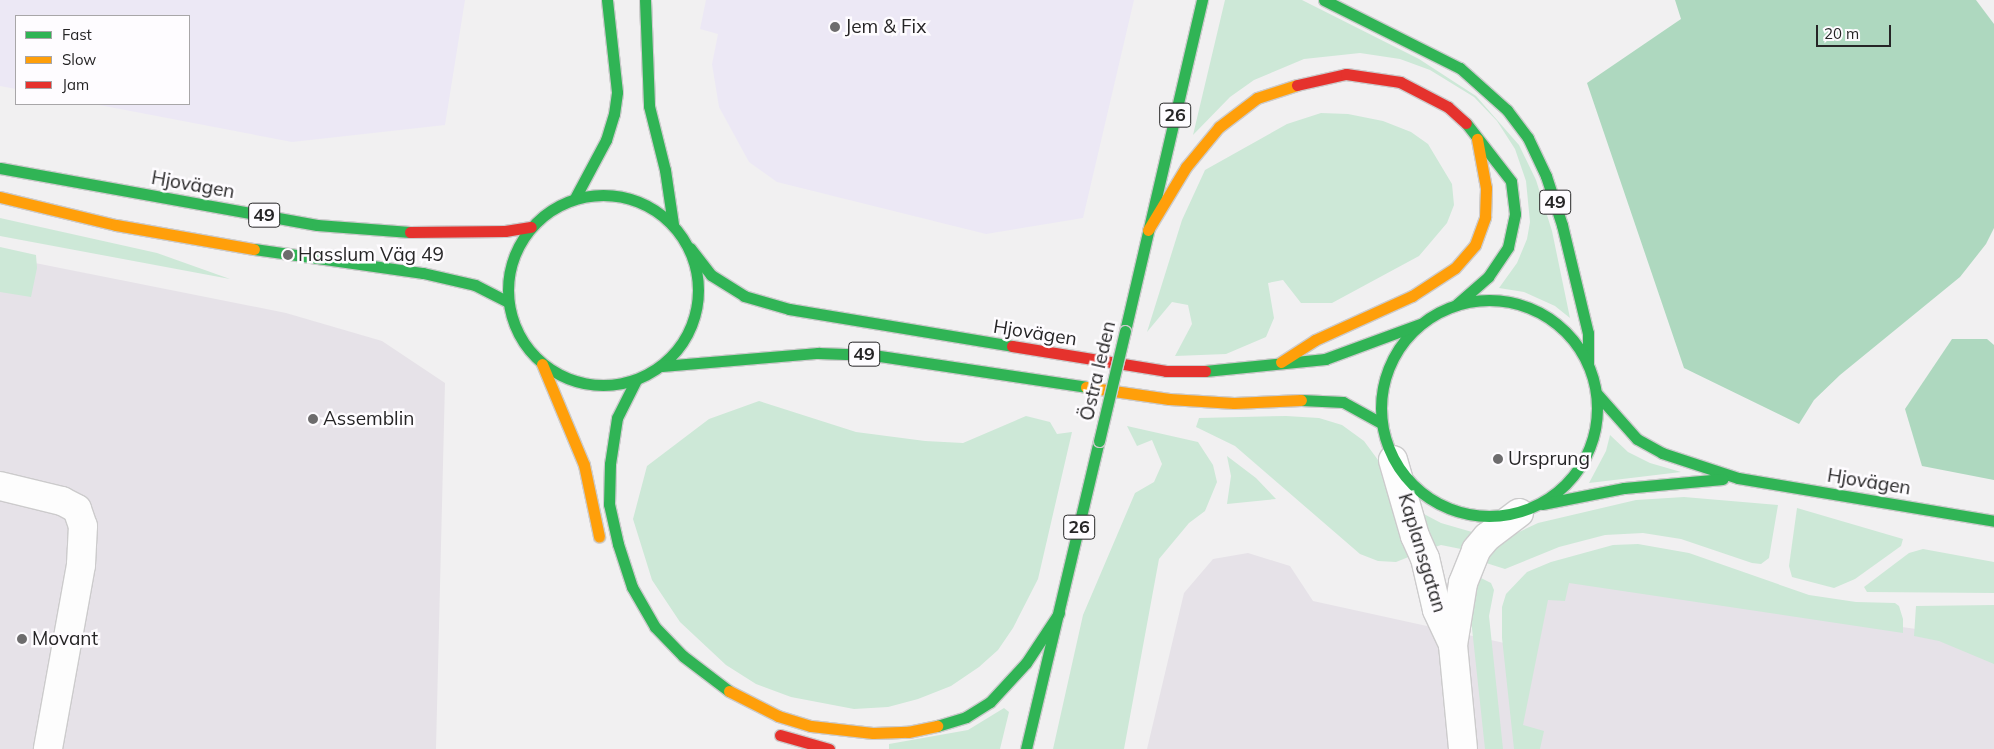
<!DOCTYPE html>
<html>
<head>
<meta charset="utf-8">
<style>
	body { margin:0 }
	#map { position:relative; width:1994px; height:749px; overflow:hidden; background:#f1f0f1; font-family:Mulish,sans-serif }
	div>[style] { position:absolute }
	.commercial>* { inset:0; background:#ece8f5 }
	.built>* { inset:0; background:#e6e2e8 }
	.green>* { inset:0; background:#cde8d7 }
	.forest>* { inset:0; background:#aed8bf }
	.roads { filter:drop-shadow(1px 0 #cccbcc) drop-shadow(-1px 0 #cccbcc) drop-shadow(0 1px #cccbcc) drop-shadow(0 -1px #cccbcc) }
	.street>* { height:28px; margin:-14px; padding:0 14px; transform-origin:14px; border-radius:14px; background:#fdfdfd }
	.fast>* { height:11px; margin:-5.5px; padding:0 5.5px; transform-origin:5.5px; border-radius:5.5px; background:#30b455 }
	.fast>.ring { margin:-5.5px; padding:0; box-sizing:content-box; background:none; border:11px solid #30b455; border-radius:50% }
	.slow>* { height:11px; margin:-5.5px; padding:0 5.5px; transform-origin:5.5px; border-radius:5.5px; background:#ff9f0a }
	.jam>* { height:11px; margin:-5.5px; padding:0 5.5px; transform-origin:5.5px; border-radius:5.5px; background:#e5322d }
	.bridges { filter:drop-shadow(1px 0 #cccbcc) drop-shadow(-1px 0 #cccbcc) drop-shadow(0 1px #cccbcc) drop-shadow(0 -1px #cccbcc) }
	.fast-bridge>* { height:11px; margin:-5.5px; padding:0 5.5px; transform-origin:5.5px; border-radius:5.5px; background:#30b455 }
	.dots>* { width:14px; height:14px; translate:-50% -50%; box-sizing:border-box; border:2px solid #fefcff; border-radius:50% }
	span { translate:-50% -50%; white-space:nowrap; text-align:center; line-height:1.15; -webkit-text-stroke:5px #fefcff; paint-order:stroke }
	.shield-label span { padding:1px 4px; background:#fefcff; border:1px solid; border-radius:4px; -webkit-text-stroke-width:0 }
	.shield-label { font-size:18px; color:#262526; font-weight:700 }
	.poi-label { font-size:19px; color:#262526 }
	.left { translate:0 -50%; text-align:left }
	.street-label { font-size:19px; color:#262526 }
	.legend { position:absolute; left:15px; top:15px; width:175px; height:90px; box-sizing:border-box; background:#fefcff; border:1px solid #a8a6a8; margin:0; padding:6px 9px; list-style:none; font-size:15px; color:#262526 }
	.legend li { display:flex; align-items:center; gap:10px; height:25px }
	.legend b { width:25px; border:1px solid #a8a6a8 }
	.scale { position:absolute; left:1816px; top:25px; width:75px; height:22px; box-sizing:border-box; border:2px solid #262526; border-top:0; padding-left:6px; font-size:15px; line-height:18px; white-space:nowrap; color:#262526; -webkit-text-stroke:4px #fefcff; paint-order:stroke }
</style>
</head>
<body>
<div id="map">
	<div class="commercial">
		<div style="clip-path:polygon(0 0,465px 0,445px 125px,292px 142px,94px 104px,189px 104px,189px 16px,16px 16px,16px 89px,0 86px)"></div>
		<div style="clip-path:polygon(706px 0,1134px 0,1083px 218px,986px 234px,777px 182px,749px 162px,719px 107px,712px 64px,718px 34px,700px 29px)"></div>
	</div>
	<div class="built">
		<div style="clip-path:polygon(0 256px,286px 313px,382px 341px,445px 383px,436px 749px,0 749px)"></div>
		<div style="clip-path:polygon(1248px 553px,1290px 566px,1313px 601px,1532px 649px,1547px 577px,1994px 640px,1994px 749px,1147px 749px,1184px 593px,1213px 559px)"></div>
	</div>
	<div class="green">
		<div style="clip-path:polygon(1225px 0,1302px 0,1419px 59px,1476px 96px,1519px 145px,1536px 180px,1552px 231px,1570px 318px,1555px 306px,1524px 292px,1499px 288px,1517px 263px,1527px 239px,1530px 222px,1526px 181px,1515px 149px,1497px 121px,1474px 97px,1430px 70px,1400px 59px,1360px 53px,1304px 59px,1254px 80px,1230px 97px,1193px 135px)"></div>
		<div style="clip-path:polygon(1321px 113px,1348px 114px,1383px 121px,1411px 132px,1428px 144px,1452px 184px,1454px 205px,1447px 223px,1419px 256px,1332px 303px,1301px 303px,1283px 280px,1268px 283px,1274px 318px,1266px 337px,1226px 354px,1175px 356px,1192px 324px,1188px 305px,1172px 302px,1147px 332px,1182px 220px,1205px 170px,1287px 124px)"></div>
		<div style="clip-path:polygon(0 218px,157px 253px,230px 279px,0 236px)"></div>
		<div style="clip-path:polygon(0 247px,36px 255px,37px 268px,31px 297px,0 292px)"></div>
		<div style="clip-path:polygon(759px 401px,856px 432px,925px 441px,963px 443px,1026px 416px,1050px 422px,1057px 434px,1072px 432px,1038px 579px,1013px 628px,998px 650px,979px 667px,951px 686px,918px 699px,888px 707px,854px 709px,791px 697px,756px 684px,726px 665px,680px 622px,652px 580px,633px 519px,647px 466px,709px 419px)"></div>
		<div style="clip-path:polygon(1286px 416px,1319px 418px,1342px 425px,1364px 441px,1378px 460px,1411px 556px,1396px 562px,1378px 561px,1360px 554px,1235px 446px,1196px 427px,1199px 418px)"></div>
		<div style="clip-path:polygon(1127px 426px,1198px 442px,1213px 465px,1217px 482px,1205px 511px,1189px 523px,1159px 559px,1124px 749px,1053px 749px,1083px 615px,1135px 493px,1154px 482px,1162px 464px,1152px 440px,1137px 446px)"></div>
		<div style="clip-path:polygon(1610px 435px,1628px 452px,1650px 463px,1681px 472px,1589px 483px,1606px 451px)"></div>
		<div style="clip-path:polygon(1227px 456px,1256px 478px,1276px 499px,1227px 504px,1231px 476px)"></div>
		<div style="clip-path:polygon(1684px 497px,1778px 505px,1769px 558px,1761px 564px,1752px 563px,1681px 539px,1643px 533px,1605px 535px,1559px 547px,1505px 569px,1483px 562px,1506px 538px,1538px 523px,1636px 500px)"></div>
		<div style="clip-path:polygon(1797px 508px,1903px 539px,1901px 546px,1855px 579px,1834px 588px,1792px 577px,1789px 566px)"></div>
		<div style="clip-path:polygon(1422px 513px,1441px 523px,1472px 532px,1461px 549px,1441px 545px,1432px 548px)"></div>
		<div style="clip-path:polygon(1638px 544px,1689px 553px,1809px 595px,1856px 602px,1895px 603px,1899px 606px,1903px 619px,1903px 633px,1569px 583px,1565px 601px,1548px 600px,1523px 725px,1544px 731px,1540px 749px,1514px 749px,1502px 638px,1502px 607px,1506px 594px,1527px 572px,1551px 562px,1613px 545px)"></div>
		<div style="clip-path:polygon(1923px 549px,1994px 562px,1994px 593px,1867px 592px,1864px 587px,1909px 553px)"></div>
		<div style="clip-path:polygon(1477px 576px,1491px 583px,1494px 590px,1489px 616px,1503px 749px,1485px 749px,1471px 619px,1472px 591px)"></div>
		<div style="clip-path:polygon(1994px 605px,1994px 664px,1939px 641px,1914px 636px,1916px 606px)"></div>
		<div style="clip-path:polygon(1004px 708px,1009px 712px,1000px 749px,889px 749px,889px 744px,968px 730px)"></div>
	</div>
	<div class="forest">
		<div style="clip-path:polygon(1675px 0,1976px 0,1994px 24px,1994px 228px,1986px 244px,1960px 277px,1840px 375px,1814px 400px,1799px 424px,1684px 368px,1587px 83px,1681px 19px)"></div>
		<div style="clip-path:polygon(1952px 339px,1987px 339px,1994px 345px,1994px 480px,1922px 466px,1905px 409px)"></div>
	</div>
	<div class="roads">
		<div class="street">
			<div style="left:1393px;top:460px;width:79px;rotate:73.9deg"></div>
			<div style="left:1415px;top:536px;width:24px;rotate:66deg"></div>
			<div style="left:1425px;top:558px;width:53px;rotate:77deg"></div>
			<div style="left:1437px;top:610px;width:38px;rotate:65deg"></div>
			<div style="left:1453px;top:645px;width:104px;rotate:84.5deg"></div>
			<div style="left:0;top:486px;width:64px;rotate:13.6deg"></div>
			<div style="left:62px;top:501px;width:17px;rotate:28deg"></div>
			<div style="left:77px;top:509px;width:18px;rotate:71deg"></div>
			<div style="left:83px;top:526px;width:39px;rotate:93deg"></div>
			<div style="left:81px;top:565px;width:187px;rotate:100.2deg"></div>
			<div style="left:1453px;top:645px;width:63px;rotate:-80.8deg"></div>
			<div style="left:1463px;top:583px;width:35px;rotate:-68deg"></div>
			<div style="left:1476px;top:550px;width:17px;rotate:-50deg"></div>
			<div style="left:1487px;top:537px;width:40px;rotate:-37deg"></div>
		</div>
		<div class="fast">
			<div style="left:645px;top:0;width:106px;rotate:87.8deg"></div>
			<div style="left:649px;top:106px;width:66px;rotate:76deg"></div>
			<div style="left:665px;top:170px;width:55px;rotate:81.6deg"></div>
			<div style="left:1324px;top:0;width:152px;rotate:26.6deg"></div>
			<div style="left:1460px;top:68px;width:63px;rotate:41.8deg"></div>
			<div style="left:1507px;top:110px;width:35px;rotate:53deg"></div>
			<div style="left:1528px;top:138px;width:42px;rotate:64.7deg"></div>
			<div style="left:1546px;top:176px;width:52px;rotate:71.9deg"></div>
			<div style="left:1562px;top:225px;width:111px;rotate:76.5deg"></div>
			<div style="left:1588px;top:333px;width:31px;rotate:90deg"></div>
			<div style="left:0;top:168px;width:322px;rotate:10.2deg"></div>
			<div style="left:317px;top:225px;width:93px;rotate:4.3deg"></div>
			<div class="ring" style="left:508px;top:195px;width:179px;height:179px"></div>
			<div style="left:575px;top:198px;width:66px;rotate:-61.9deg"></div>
			<div style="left:606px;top:140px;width:27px;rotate:-73deg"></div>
			<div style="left:614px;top:114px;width:22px;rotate:-82deg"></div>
			<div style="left:617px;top:92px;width:93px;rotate:-96.2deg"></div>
			<div style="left:690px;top:248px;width:34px;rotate:52deg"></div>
			<div style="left:711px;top:275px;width:39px;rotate:32deg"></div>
			<div style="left:744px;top:296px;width:47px;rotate:16.1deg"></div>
			<div style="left:789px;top:309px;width:226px;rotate:9.4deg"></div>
			<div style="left:254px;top:249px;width:171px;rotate:8.1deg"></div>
			<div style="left:423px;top:273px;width:53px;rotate:13deg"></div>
			<div style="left:475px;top:285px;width:37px;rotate:27deg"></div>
			<div class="ring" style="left:1381px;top:300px;width:205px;height:205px"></div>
			<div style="left:1456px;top:305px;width:43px;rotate:-41.2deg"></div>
			<div style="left:1488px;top:277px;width:36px;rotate:-56deg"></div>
			<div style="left:1508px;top:247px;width:34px;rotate:-78deg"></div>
			<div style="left:1515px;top:214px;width:33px;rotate:-97deg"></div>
			<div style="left:1511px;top:181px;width:73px;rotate:-127.8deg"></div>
			<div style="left:1125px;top:331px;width:340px;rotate:-76.9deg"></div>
			<div style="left:662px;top:366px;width:157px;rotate:-4.8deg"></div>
			<div style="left:818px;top:353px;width:55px;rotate:2.1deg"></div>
			<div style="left:873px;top:355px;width:215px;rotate:8.5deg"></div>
			<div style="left:1205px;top:371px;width:121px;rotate:-5.7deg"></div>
			<div style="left:1325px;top:359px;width:101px;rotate:-20.2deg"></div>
			<div style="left:636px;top:380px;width:42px;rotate:116.6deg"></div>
			<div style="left:617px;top:418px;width:47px;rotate:98.7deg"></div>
			<div style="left:610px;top:464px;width:40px;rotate:91.4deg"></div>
			<div style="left:609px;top:504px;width:41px;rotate:77.3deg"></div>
			<div style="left:618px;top:544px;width:45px;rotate:72deg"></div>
			<div style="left:632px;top:587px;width:46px;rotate:60.1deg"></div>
			<div style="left:655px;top:627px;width:40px;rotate:46deg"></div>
			<div style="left:683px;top:656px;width:58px;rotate:37.3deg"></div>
			<div style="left:1597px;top:394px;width:60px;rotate:48.4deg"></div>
			<div style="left:1637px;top:439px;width:29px;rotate:29deg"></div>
			<div style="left:1662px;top:453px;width:80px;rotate:18.2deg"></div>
			<div style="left:1738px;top:478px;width:260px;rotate:9.5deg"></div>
			<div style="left:1301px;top:400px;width:42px;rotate:2.7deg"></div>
			<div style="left:1343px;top:402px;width:43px;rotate:28.9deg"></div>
			<div style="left:1542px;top:504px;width:84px;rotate:-11deg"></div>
			<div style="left:1624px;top:488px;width:99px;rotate:-5.2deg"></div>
			<div style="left:937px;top:726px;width:30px;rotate:-17deg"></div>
			<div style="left:966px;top:717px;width:28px;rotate:-32deg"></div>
			<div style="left:990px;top:702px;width:53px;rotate:-47.3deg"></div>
			<div style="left:1026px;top:663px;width:60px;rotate:-56.6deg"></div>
			<div style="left:1026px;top:749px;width:317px;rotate:-76.7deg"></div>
		</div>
		<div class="slow">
			<div style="left:0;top:197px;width:119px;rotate:13.6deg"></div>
			<div style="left:116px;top:225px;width:140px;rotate:9.9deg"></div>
			<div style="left:1148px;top:230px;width:74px;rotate:-58.9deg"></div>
			<div style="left:1186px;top:167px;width:52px;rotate:-50.5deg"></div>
			<div style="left:1219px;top:127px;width:48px;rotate:-37.3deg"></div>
			<div style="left:1257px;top:98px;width:42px;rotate:-18deg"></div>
			<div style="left:1281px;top:362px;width:40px;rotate:-32.9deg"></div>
			<div style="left:1315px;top:340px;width:107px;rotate:-24.4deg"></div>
			<div style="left:1412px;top:296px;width:51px;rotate:-33.1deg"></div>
			<div style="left:1455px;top:268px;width:30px;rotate:-49deg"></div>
			<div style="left:1475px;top:245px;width:30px;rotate:-70deg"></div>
			<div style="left:1485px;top:217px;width:29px;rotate:-88deg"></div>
			<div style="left:1486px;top:188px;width:50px;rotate:-100.4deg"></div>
			<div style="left:542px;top:364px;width:109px;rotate:67.4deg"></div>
			<div style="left:584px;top:465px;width:73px;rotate:78.1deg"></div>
			<div style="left:1086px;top:387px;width:84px;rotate:8.2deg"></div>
			<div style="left:1169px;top:399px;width:65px;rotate:3.5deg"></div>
			<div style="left:1234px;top:403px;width:67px;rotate:-2.6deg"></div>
			<div style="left:729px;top:691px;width:55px;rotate:27deg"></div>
			<div style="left:778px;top:716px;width:34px;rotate:17deg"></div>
			<div style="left:811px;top:726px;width:62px;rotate:6.4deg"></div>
			<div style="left:873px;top:733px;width:35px;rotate:-2deg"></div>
			<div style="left:908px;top:732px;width:30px;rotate:-12deg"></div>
		</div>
		<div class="jam">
			<div style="left:1297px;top:85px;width:50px;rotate:-12.7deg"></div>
			<div style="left:1346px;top:74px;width:55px;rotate:8.4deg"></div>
			<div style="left:1400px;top:82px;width:54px;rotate:27.5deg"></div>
			<div style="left:1448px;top:107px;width:24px;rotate:42deg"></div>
			<div style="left:410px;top:232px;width:95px;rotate:-0.6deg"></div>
			<div style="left:505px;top:231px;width:26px;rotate:-9deg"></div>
			<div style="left:1012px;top:346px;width:156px;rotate:9.2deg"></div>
			<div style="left:1166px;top:371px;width:39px"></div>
			<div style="left:780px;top:735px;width:51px;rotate:15.9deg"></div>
		</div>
	</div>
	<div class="bridges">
		<div class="fast-bridge">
			<div style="left:1099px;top:441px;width:113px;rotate:-76.7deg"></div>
		</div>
	</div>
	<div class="dots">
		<div style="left:835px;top:27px;background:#6d6c6d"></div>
		<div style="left:288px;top:255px;background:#6d6c6d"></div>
		<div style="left:313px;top:419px;background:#6d6c6d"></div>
		<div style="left:1498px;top:459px;background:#6d6c6d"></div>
		<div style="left:22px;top:639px;background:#6d6c6d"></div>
	</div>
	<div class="shield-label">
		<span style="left:1175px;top:115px">26</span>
		<span style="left:1555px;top:202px">49</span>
		<span style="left:264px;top:215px">49</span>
		<span style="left:864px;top:354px">49</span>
		<span style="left:1079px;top:527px">26</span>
	</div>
	<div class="poi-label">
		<span class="left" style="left:845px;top:27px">Jem &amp; Fix</span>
		<span class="left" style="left:298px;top:255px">Hasslum Väg 49</span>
		<span class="left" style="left:323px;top:419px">Assemblin</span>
		<span class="left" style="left:1508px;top:459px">Ursprung</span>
		<span class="left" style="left:32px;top:639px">Movant</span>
	</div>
	<div class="street-label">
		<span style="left:193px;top:185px;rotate:10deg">Hjovägen</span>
		<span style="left:1035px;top:333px;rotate:9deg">Hjovägen</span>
		<span style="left:1098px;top:371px;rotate:-77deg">Östra leden</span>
		<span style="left:1869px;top:482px;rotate:9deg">Hjovägen</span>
		<span style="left:1422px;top:553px;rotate:73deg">Kaplansgatan</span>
	</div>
	<ul class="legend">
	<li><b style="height:6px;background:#30b455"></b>Fast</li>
	<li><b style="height:6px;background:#ff9f0a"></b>Slow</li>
	<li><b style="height:6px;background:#e5322d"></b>Jam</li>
	</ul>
	<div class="scale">20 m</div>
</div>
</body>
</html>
